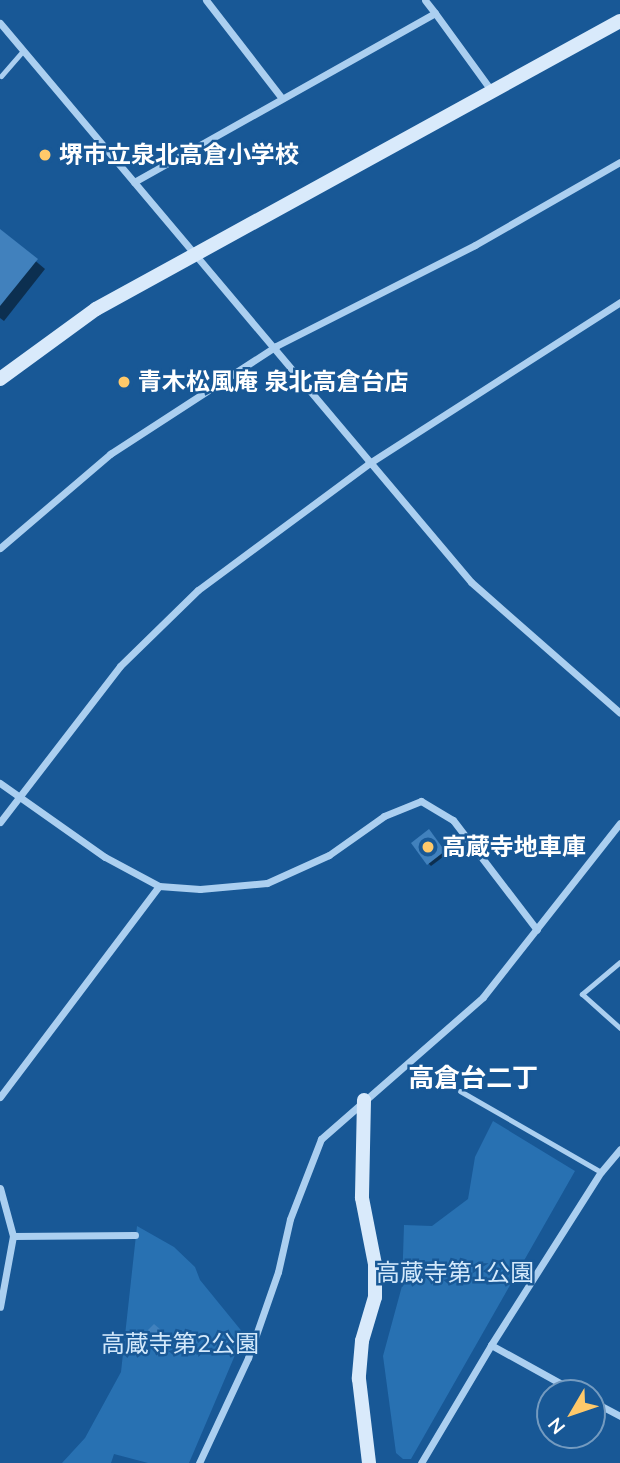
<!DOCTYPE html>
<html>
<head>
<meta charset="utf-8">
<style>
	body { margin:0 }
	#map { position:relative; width:620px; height:1463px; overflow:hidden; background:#185896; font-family:Mulish,"Noto Sans JP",sans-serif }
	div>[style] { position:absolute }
	.green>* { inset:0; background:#2871b2 }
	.shadow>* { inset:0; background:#0007 }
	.building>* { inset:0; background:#4181bd }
	.lane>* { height:5px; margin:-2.5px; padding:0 2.5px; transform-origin:2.5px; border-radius:2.5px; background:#abcff0 }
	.street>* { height:7px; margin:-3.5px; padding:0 3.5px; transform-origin:3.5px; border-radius:3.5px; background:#abcff0 }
	.secondary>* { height:14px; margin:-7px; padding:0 7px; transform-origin:7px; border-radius:7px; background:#d9eafb }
	.dots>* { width:19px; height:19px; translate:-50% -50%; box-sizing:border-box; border:4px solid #185896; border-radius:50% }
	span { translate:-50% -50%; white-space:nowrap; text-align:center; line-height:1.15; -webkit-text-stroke:5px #185896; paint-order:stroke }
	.poi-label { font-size:24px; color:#fff; font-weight:700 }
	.left { translate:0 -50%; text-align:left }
	.park-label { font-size:24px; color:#d2e8fb }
	.neighbourhood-label { font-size:26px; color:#fff; font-weight:700 }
	.north { position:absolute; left:536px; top:1379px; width:70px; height:70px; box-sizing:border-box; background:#185896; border:2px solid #749bc0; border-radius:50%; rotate:231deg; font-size:19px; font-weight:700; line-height:28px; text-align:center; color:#fff }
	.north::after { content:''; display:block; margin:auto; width:24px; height:32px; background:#ffc96a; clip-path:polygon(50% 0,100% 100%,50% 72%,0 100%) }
</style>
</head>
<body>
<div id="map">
	<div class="green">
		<div style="clip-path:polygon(493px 1121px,575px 1171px,411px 1459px,403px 1459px,396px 1453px,383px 1356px,402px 1286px,404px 1225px,432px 1226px,468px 1199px,475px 1157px)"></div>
		<div style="clip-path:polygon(137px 1226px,174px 1247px,195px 1267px,200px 1280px,244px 1334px,189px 1463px,148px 1463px,114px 1454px,111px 1463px,62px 1463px,85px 1438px,121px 1372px)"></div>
	</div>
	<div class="shadow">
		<div style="clip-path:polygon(0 231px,45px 269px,4px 321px,0 318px)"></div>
		<div style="clip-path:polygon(432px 834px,447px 854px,431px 866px,428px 863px)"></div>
	</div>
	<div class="building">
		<div style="clip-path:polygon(0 229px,38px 259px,0 306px)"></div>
		<div style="clip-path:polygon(429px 829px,445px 851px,427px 865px,411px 843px)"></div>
		<div style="clip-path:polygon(154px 1324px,161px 1330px,154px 1337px,148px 1330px)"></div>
	</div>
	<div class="lane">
		<div style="left:1px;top:76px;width:33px;rotate:-49deg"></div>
		<div style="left:620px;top:962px;width:50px;rotate:139.9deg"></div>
		<div style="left:582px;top:994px;width:51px;rotate:41.8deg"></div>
		<div style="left:460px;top:1091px;width:163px;rotate:29.9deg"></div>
	</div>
	<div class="street">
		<div style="left:206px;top:0;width:123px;rotate:52.3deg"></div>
		<div style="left:435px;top:13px;width:95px;rotate:54deg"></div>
		<div style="left:0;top:23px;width:731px;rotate:49.88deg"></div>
		<div style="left:471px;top:582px;width:198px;rotate:41.3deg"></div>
		<div style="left:134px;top:182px;width:345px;rotate:-29.3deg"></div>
		<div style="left:435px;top:13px;width:16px;rotate:-128deg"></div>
		<div style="left:0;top:548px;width:145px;rotate:-40.5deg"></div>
		<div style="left:110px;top:454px;width:198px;rotate:-33deg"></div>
		<div style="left:276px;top:346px;width:223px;rotate:-26.9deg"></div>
		<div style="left:475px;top:245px;width:167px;rotate:-29.8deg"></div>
		<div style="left:0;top:783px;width:128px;rotate:35.2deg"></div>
		<div style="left:105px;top:857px;width:61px;rotate:28.2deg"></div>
		<div style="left:159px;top:886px;width:41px;rotate:4.2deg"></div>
		<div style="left:200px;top:889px;width:67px;rotate:-5.1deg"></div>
		<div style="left:267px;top:883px;width:68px;rotate:-24.3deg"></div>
		<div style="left:329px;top:855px;width:67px;rotate:-35.3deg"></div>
		<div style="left:384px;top:816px;width:40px;rotate:-22deg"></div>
		<div style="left:421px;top:801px;width:37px;rotate:31deg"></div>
		<div style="left:453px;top:820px;width:138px;rotate:52.6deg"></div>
		<div style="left:0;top:822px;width:197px;rotate:-52.4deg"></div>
		<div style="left:120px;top:666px;width:109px;rotate:-44.3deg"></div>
		<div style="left:198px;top:590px;width:212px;rotate:-36.5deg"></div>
		<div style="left:368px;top:464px;width:300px;rotate:-32.7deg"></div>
		<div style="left:0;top:1097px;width:264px;rotate:-53deg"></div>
		<div style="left:0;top:1188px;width:50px;rotate:74.8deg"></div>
		<div style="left:13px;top:1236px;width:72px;rotate:100.4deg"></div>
		<div style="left:13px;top:1236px;width:122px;rotate:-0.5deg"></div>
		<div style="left:491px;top:1345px;width:99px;rotate:28.9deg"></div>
		<div style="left:592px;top:1401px;width:32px;rotate:28deg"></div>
		<div style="left:199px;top:1463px;width:116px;rotate:-65deg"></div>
		<div style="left:248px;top:1358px;width:91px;rotate:-70.8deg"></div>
		<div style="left:278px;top:1272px;width:54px;rotate:-77.2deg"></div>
		<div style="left:290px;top:1219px;width:86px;rotate:-68.8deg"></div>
		<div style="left:321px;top:1139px;width:215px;rotate:-41.2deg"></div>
		<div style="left:483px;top:997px;width:221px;rotate:-51.8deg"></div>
		<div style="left:421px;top:1463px;width:137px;rotate:-59.3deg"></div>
		<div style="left:491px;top:1345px;width:205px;rotate:-57.6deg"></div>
		<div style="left:601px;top:1172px;width:30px;rotate:-50deg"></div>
	</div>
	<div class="secondary">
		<div style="left:0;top:379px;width:119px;rotate:-36.1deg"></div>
		<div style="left:96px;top:309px;width:598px;rotate:-28.79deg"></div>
		<div style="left:364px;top:1100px;width:98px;rotate:91.2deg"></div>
		<div style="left:362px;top:1198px;width:67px;rotate:78.9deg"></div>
		<div style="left:375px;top:1264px;width:33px;rotate:90deg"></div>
		<div style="left:375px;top:1297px;width:46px;rotate:106.5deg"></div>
		<div style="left:362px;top:1341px;width:38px;rotate:95deg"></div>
		<div style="left:359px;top:1379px;width:85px;rotate:83.2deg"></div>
	</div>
	<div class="dots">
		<div style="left:45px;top:155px;background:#ffc96a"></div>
		<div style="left:124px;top:382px;background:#ffc96a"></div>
		<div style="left:428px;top:847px;background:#ffc96a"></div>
	</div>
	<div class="poi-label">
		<span class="left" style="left:59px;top:155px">堺市立泉北高倉小学校</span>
		<span class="left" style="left:138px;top:382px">青木松風庵 泉北高倉台店</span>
		<span class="left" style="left:442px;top:847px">高蔵寺地車庫</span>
	</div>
	<div class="park-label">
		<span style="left:455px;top:1273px">高蔵寺第1公園</span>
		<span style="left:180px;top:1344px">高蔵寺第2公園</span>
	</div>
	<div class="neighbourhood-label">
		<span style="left:473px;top:1078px">高倉台二丁</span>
	</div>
	<div class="north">N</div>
</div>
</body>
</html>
